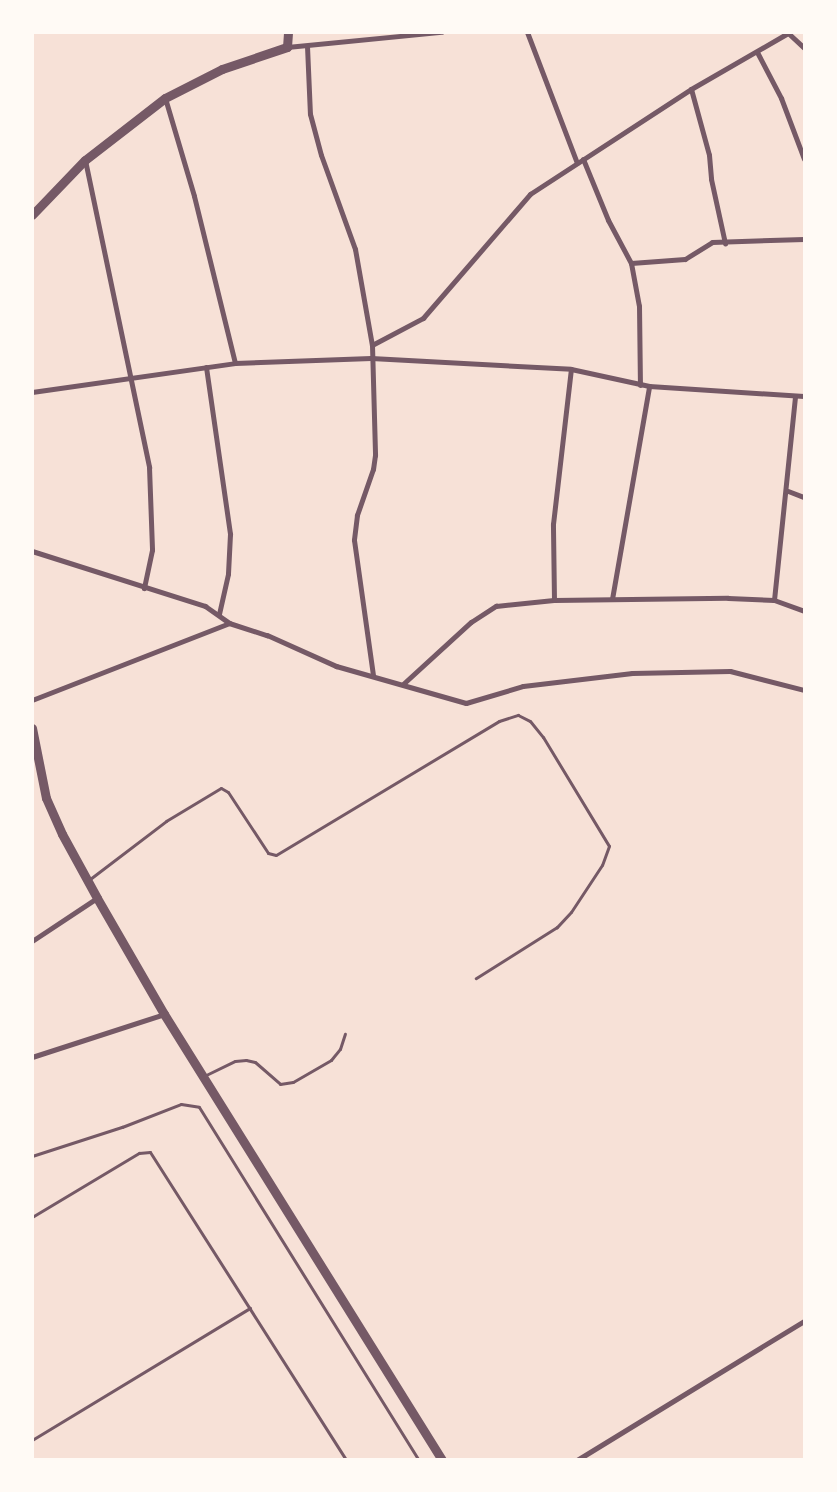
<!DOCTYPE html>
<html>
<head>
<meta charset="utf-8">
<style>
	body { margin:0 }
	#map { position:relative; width:837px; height:1492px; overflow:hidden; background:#f7e1d7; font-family:Manrope,sans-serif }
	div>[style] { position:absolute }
	.service>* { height:3px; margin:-1.5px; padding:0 1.5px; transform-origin:1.5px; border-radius:1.5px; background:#755966 }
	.minor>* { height:5px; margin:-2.5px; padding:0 2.5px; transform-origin:2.5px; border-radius:2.5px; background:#755966 }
	.tertiary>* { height:9px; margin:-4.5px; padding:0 4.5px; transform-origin:4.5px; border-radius:4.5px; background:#755966 }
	span { translate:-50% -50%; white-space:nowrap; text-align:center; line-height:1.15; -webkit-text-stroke:4px #fffaf5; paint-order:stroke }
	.frame { position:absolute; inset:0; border:34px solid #fffaf5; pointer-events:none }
</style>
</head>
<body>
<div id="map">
	<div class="service">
		<div style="left:90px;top:879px;width:96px;rotate:-37.3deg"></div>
		<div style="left:166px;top:821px;width:64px;rotate:-31deg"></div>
		<div style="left:221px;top:788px;width:8px;rotate:30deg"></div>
		<div style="left:228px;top:792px;width:73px;rotate:56.7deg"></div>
		<div style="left:268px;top:853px;width:8px;rotate:14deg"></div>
		<div style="left:276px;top:855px;width:260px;rotate:-31deg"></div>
		<div style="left:499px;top:721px;width:20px;rotate:-18deg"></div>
		<div style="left:518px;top:715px;width:13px;rotate:27deg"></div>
		<div style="left:530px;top:721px;width:21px;rotate:51deg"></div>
		<div style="left:543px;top:737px;width:127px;rotate:58.8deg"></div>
		<div style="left:609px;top:846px;width:20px;rotate:110deg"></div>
		<div style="left:602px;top:865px;width:56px;rotate:123.4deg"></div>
		<div style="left:571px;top:912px;width:21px;rotate:133deg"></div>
		<div style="left:557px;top:927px;width:96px;rotate:147.8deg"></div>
		<div style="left:204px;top:1076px;width:34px;rotate:-26deg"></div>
		<div style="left:235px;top:1061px;width:11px;rotate:-5deg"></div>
		<div style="left:246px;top:1060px;width:9px;rotate:13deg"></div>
		<div style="left:255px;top:1062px;width:33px;rotate:41deg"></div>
		<div style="left:280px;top:1084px;width:13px;rotate:-9deg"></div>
		<div style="left:293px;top:1082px;width:44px;rotate:-30.1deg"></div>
		<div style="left:331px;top:1060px;width:14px;rotate:-51deg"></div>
		<div style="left:340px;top:1049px;width:16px;rotate:-72deg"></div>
		<div style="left:32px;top:1156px;width:95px;rotate:-17.9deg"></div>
		<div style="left:122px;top:1127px;width:63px;rotate:-21.3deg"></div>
		<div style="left:181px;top:1104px;width:18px;rotate:9deg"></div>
		<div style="left:199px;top:1107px;width:416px;rotate:58.1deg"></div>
		<div style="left:32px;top:1217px;width:125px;rotate:-30.9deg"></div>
		<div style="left:139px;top:1153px;width:11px;rotate:-5deg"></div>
		<div style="left:150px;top:1152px;width:365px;rotate:57.5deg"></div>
		<div style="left:32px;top:1440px;width:255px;rotate:-31.2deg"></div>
	</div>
	<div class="minor">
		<div style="left:527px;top:32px;width:140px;rotate:69.1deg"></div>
		<div style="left:787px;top:32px;width:23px;rotate:43deg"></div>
		<div style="left:307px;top:46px;width:68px;rotate:87.5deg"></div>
		<div style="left:310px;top:114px;width:42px;rotate:75deg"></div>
		<div style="left:321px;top:155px;width:100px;rotate:70.1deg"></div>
		<div style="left:355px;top:249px;width:97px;rotate:80deg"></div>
		<div style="left:372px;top:345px;width:110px;rotate:88.4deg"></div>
		<div style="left:375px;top:455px;width:14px;rotate:98deg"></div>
		<div style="left:373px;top:469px;width:49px;rotate:109.2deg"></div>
		<div style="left:357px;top:515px;width:25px;rotate:97deg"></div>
		<div style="left:354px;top:540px;width:137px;rotate:82deg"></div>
		<div style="left:287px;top:47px;width:155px;rotate:-5.6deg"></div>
		<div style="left:757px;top:52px;width:52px;rotate:62.4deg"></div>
		<div style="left:781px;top:98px;width:65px;rotate:69.3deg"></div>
		<div style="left:691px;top:89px;width:68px;rotate:74.7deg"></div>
		<div style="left:709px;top:155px;width:24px;rotate:85deg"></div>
		<div style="left:711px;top:179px;width:66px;rotate:77.7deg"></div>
		<div style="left:165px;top:98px;width:102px;rotate:73.5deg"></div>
		<div style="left:194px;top:196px;width:172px;rotate:76.2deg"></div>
		<div style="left:583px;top:159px;width:66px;rotate:67.7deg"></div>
		<div style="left:608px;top:220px;width:49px;rotate:61.9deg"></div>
		<div style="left:631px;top:263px;width:44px;rotate:79.5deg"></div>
		<div style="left:639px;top:306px;width:79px;rotate:89.3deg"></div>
		<div style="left:85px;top:160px;width:314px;rotate:78.2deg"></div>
		<div style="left:149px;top:467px;width:83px;rotate:87.9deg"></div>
		<div style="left:152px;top:550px;width:39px;rotate:102deg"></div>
		<div style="left:631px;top:263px;width:54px;rotate:-4.2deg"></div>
		<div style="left:685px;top:259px;width:32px;rotate:-32deg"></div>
		<div style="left:712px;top:242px;width:92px;rotate:-1.9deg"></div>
		<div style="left:372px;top:345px;width:58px;rotate:-27.9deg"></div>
		<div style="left:423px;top:318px;width:164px;rotate:-49.2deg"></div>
		<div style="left:530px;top:194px;width:192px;rotate:-33.1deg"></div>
		<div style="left:691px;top:89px;width:112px;rotate:-30deg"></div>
		<div style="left:206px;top:367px;width:169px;rotate:81.8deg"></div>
		<div style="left:230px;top:534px;width:40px;rotate:92.9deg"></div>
		<div style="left:228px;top:574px;width:41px;rotate:102.7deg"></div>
		<div style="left:32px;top:392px;width:205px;rotate:-8.1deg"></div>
		<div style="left:235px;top:363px;width:136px;rotate:-2.1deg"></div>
		<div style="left:371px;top:358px;width:200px;rotate:3.1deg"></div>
		<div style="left:571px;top:369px;width:80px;rotate:12.3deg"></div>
		<div style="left:649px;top:386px;width:155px;rotate:3.7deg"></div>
		<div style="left:788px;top:491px;width:17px;rotate:21deg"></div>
		<div style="left:32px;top:551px;width:182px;rotate:17.6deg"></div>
		<div style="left:205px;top:606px;width:29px;rotate:35deg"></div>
		<div style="left:229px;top:623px;width:40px;rotate:18deg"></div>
		<div style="left:267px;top:635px;width:76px;rotate:24.2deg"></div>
		<div style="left:336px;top:666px;width:135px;rotate:15.9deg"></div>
		<div style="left:466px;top:703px;width:59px;rotate:-16.6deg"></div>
		<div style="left:523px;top:686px;width:110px;rotate:-6.8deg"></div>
		<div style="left:632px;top:673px;width:98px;rotate:-1.2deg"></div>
		<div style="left:730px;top:671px;width:76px;rotate:14.4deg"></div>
		<div style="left:612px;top:599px;width:216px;rotate:-80.1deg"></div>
		<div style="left:554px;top:600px;width:76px;rotate:-90.8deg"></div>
		<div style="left:553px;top:524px;width:156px;rotate:-83.4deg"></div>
		<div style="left:774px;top:600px;width:204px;rotate:-84.1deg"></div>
		<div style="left:403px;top:684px;width:92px;rotate:-42.4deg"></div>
		<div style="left:471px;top:622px;width:30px;rotate:-33deg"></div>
		<div style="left:496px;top:606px;width:58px;rotate:-5.9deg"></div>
		<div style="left:554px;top:600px;width:174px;rotate:-0.7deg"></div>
		<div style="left:728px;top:598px;width:46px;rotate:2.5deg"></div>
		<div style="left:774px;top:600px;width:32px;rotate:20deg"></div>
		<div style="left:32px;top:700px;width:212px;rotate:-21.3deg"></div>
		<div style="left:32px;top:941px;width:78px;rotate:-33.5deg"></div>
		<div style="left:32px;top:1057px;width:139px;rotate:-18deg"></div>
		<div style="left:577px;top:1460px;width:266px;rotate:-31.5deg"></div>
	</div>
	<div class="tertiary">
		<div style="left:32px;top:215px;width:76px;rotate:-46.1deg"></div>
		<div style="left:85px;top:160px;width:101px;rotate:-37.8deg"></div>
		<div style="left:165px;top:98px;width:64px;rotate:-27deg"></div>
		<div style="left:222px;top:69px;width:69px;rotate:-18.7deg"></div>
		<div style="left:287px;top:47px;width:15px;rotate:-86deg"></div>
		<div style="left:32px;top:728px;width:71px;rotate:78.7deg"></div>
		<div style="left:46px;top:798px;width:39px;rotate:66deg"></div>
		<div style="left:62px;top:834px;width:73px;rotate:61.3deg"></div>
		<div style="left:97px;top:898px;width:134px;rotate:60deg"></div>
		<div style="left:164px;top:1014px;width:526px;rotate:58.06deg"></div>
	</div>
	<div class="frame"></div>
</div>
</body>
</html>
